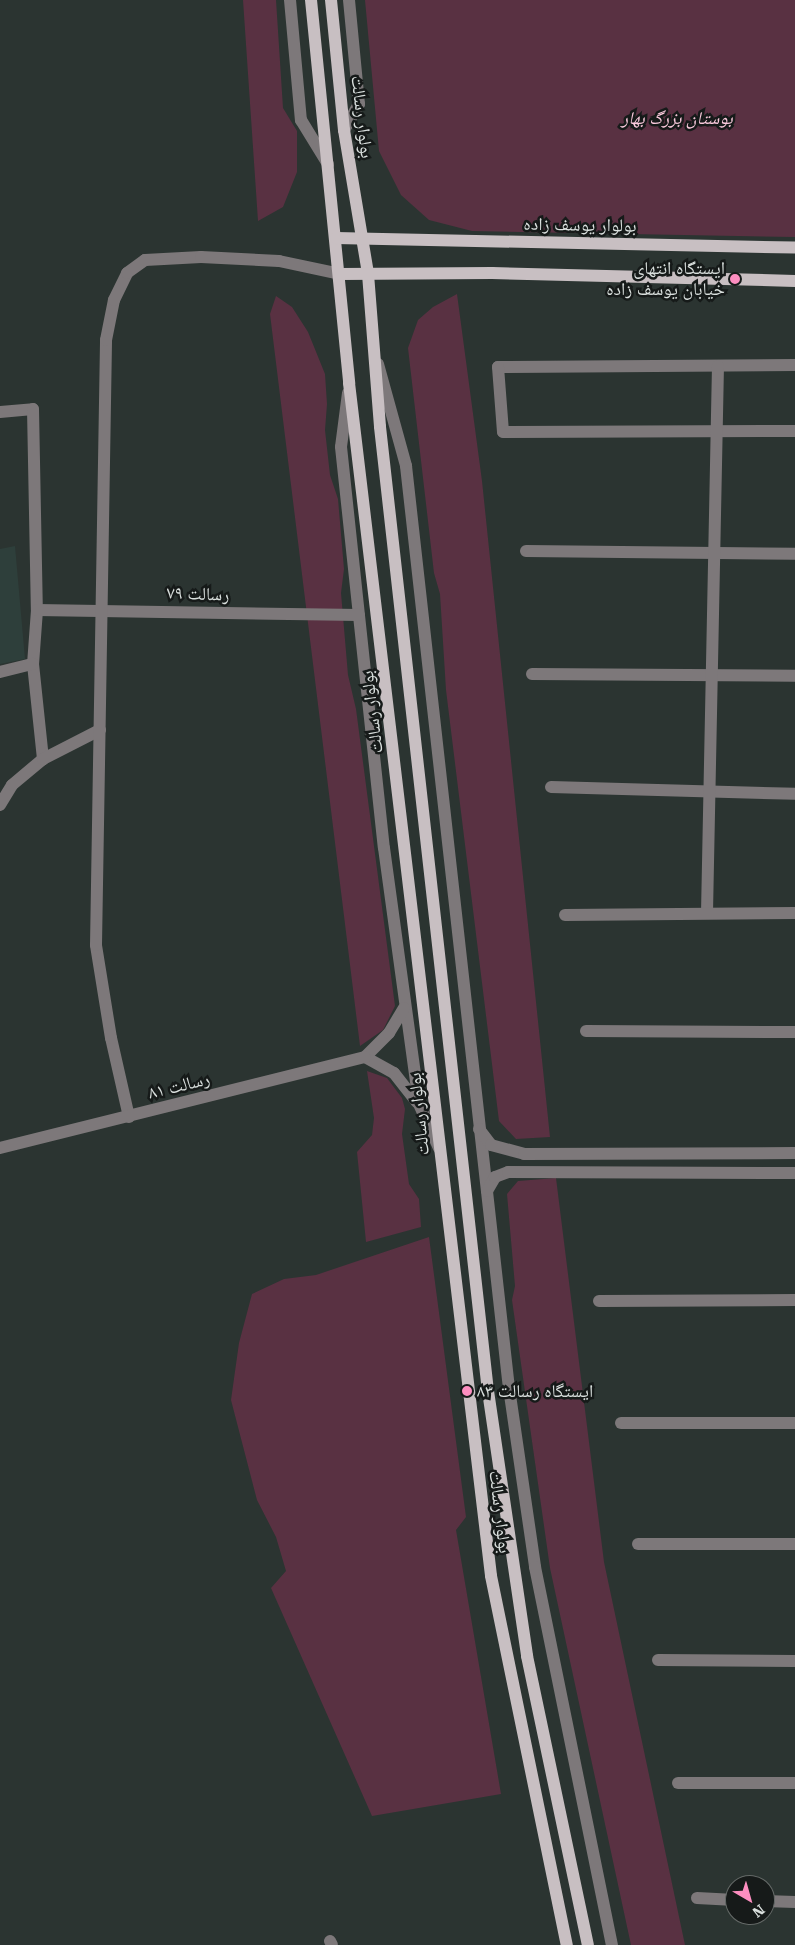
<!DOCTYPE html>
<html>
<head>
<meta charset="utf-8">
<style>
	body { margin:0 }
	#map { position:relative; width:795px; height:1945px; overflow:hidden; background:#2b3431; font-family:"Roboto Serif","Noto Naskh Arabic",serif }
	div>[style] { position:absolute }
	.built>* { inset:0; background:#2e3f3b }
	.green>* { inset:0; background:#593142 }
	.minor>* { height:12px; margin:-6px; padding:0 6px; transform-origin:6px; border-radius:6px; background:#7d787a }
	.major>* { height:12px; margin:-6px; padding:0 6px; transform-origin:6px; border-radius:6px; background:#c8bfc2 }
	.dots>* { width:14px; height:14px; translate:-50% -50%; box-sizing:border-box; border:2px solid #161a19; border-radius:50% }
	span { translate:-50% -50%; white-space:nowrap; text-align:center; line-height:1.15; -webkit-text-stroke:5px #161a19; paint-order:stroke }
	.street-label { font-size:18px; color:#d9dfdd }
	.park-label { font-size:18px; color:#fbcadd; font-style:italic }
	.poi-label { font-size:18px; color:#d9dfdd }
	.right { translate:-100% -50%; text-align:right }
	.left { translate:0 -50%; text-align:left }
	.north { position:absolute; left:725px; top:1875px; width:50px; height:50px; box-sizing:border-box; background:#161a19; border:1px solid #646967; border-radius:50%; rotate:142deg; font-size:14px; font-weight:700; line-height:20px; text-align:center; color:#d9dfdd }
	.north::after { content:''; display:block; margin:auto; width:18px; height:22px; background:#fd8ec0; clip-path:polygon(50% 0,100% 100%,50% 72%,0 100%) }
</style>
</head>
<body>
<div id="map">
	<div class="built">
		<div style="clip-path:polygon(15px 546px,25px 659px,0 664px,0 549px)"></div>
	</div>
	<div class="green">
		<div style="clip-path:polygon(243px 0,276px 0,283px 108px,297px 131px,297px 172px,283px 207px,258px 221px)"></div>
		<div style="clip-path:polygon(365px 0,795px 0,795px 237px,472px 231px,429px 220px,401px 195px,379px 151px)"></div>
		<div style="clip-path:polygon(457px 294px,482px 481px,550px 1137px,516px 1139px,499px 1121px,446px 690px,440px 594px,434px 573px,408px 348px,418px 320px,433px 307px)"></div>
		<div style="clip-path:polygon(276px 296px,292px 307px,308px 332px,325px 374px,327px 404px,325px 430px,330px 475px,338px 499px,344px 569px,341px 593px,348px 675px,356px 709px,395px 1006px,383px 1030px,360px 1046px,270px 314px)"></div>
		<div style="clip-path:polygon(367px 1071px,387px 1078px,402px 1098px,405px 1109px,402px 1134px,409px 1184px,419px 1199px,421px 1227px,366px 1242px,357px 1152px,372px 1135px,374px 1118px)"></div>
		<div style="clip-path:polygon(556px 1178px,604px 1562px,685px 1945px,631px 1945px,550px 1568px,512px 1300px,515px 1286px,507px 1194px,518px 1181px)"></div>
		<div style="clip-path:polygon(429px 1237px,466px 1517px,456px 1530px,501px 1794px,372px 1816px,271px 1588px,286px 1571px,276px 1537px,257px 1500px,231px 1400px,239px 1343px,252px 1294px,284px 1279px,316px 1275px)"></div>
	</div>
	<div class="minor">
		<div style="left:290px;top:0;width:121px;rotate:84.8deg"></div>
		<div style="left:301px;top:120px;width:52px;rotate:58.5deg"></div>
		<div style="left:344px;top:130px;width:30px;rotate:-60deg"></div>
		<div style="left:359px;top:104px;width:104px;rotate:-95.5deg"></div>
		<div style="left:378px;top:364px;width:106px;rotate:74.6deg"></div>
		<div style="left:406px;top:466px;width:928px;rotate:83.63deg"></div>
		<div style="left:509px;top:1388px;width:181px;rotate:81.7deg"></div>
		<div style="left:535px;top:1567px;width:386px;rotate:78.5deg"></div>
		<div style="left:795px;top:365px;width:297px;rotate:179.6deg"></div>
		<div style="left:498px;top:367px;width:65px;rotate:85.6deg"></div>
		<div style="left:503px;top:432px;width:292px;rotate:-0.2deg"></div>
		<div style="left:348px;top:393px;width:54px;rotate:97.4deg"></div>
		<div style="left:341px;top:447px;width:403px;rotate:83.9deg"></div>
		<div style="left:384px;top:848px;width:258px;rotate:82.2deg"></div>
		<div style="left:419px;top:1104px;width:48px;rotate:65.6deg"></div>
		<div style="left:0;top:412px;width:33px;rotate:-5deg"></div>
		<div style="left:33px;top:409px;width:201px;rotate:88.9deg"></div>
		<div style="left:37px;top:610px;width:54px;rotate:94.2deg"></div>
		<div style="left:33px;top:664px;width:96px;rotate:84deg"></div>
		<div style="left:526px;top:551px;width:269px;rotate:0.6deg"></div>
		<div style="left:37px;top:610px;width:322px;rotate:0.9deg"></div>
		<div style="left:0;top:672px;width:34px;rotate:-14deg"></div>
		<div style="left:532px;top:674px;width:263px;rotate:0.4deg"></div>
		<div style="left:551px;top:787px;width:244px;rotate:1.6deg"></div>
		<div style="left:0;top:805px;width:23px;rotate:-59deg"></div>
		<div style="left:12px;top:785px;width:40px;rotate:-40deg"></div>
		<div style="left:43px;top:759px;width:64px;rotate:-27deg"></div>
		<div style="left:707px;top:913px;width:547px;rotate:-88.85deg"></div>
		<div style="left:565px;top:915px;width:230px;rotate:-0.5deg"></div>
		<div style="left:586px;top:1031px;width:209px;rotate:0.3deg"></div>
		<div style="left:365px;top:1057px;width:33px;rotate:29deg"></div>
		<div style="left:394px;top:1073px;width:37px;rotate:52deg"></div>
		<div style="left:365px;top:1057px;width:34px;rotate:-45deg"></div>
		<div style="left:389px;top:1033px;width:29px;rotate:-59deg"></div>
		<div style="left:129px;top:1117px;width:81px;rotate:-102.8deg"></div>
		<div style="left:111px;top:1038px;width:94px;rotate:-99.2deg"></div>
		<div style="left:96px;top:945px;width:605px;rotate:-89.05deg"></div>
		<div style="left:106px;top:340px;width:41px;rotate:-78.7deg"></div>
		<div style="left:114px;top:300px;width:30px;rotate:-64deg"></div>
		<div style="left:127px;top:273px;width:22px;rotate:-36deg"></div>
		<div style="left:145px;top:260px;width:56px;rotate:-3.1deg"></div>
		<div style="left:201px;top:257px;width:78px;rotate:2.9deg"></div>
		<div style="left:279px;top:261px;width:62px;rotate:12deg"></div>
		<div style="left:479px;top:1129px;width:20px;rotate:53deg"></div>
		<div style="left:491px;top:1145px;width:34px;rotate:15deg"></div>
		<div style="left:524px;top:1154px;width:271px;rotate:-0.2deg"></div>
		<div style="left:0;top:1148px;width:376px;rotate:-14deg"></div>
		<div style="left:487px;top:1191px;width:16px;rotate:-60deg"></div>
		<div style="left:495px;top:1177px;width:14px;rotate:-21deg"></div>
		<div style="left:508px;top:1172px;width:287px;rotate:0.2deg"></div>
		<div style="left:599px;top:1301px;width:196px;rotate:-0.3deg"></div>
		<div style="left:621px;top:1423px;width:174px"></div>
		<div style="left:638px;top:1544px;width:157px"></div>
		<div style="left:658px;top:1660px;width:137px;rotate:0.4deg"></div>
		<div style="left:678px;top:1783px;width:117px"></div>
		<div style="left:697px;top:1898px;width:38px;rotate:3deg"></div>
		<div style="left:765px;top:1901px;width:30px;rotate:2deg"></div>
		<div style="left:330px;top:1941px;width:4px;rotate:63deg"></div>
	</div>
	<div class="major">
		<div style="left:311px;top:0;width:385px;rotate:84.3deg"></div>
		<div style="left:349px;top:383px;width:1201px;rotate:83.21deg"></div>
		<div style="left:491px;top:1576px;width:377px;rotate:78.4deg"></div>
		<div style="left:331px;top:0;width:131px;rotate:84.3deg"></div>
		<div style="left:344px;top:130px;width:146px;rotate:80.5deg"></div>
		<div style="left:368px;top:274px;width:153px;rotate:85.5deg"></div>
		<div style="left:380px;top:427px;width:970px;rotate:83.61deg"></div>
		<div style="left:488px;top:1391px;width:268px;rotate:81.6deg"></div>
		<div style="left:527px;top:1656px;width:295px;rotate:78.1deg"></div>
		<div style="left:336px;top:238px;width:459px;rotate:1.2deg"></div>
		<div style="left:340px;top:274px;width:152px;rotate:-0.4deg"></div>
		<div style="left:492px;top:273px;width:303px;rotate:1.5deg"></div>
	</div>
	<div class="dots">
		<div style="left:735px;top:279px;background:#fd8ec0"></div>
		<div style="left:467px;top:1391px;background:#fd8ec0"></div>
	</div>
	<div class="street-label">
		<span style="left:362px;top:117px;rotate:83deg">بولوار رسالت</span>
		<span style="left:580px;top:225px;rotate:1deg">بولوار یوسف زاده</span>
		<span style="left:198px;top:594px;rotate:2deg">رسالت ۷۹</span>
		<span style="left:372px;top:712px;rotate:-97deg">بولوار رسالت</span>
		<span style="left:179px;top:1086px;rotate:-14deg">رسالت ۸۱</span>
		<span style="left:419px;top:1114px;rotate:-96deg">بولوار رسالت</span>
		<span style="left:500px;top:1512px;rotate:83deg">بولوار رسالت</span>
	</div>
	<div class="park-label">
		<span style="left:677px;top:118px">بوستان بزرگ بهار</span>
	</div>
	<div class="poi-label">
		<span class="right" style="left:725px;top:279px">ایستگاه انتهای<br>خیابان یوسف زاده</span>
		<span class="left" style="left:477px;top:1391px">ایستگاه رسالت ۸۳</span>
	</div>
	<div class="north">N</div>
</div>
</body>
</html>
